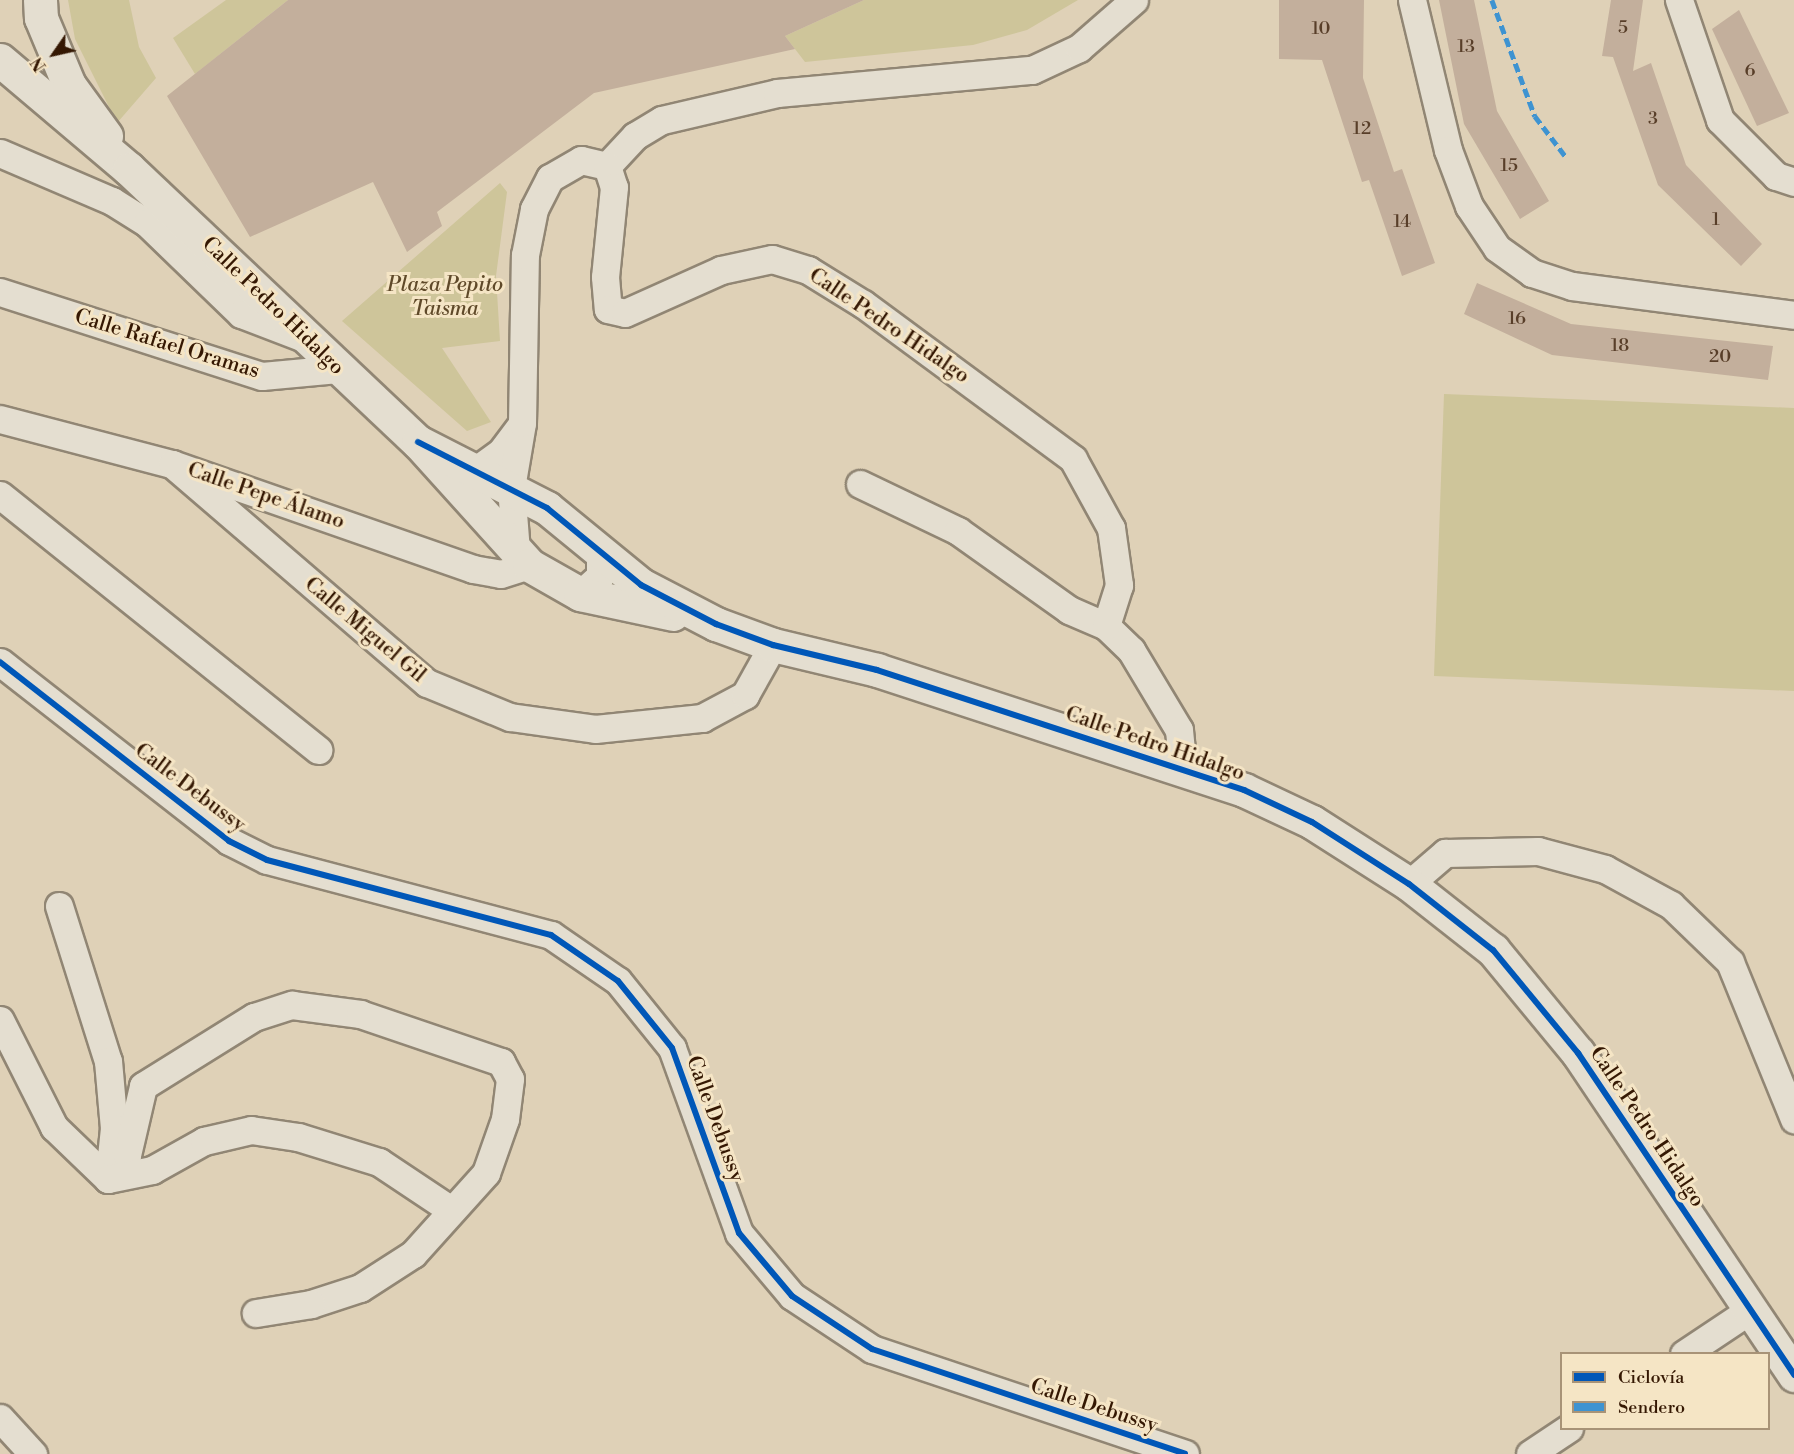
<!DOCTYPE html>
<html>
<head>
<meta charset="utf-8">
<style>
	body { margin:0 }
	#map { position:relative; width:1794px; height:1454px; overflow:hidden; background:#dfd1b7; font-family:"Libre Bodoni",serif }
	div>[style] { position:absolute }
	.green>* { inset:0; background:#cec59a }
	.building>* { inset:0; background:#c3af9c }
	.roads { filter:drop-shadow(2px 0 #918674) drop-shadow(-2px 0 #918674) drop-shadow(0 2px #918674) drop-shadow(0 -2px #918674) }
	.street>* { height:27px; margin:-13.5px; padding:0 13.5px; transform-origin:13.5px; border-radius:13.5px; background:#e4ded0 }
	.secondary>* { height:33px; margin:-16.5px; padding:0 16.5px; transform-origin:16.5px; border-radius:16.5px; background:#e4ded0 }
	.quiet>* { height:4.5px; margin-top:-2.25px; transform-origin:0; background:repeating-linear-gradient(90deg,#3e93d1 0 9px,transparent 0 13.5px) }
	.cycleway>* { height:6px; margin:-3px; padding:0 3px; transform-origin:3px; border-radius:3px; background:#0057b8 }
	span { translate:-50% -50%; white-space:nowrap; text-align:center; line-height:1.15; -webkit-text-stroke:6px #f5e5c5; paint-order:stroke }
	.number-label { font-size:18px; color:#583e29 }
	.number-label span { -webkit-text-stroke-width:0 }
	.park-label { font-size:21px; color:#5f4929; font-style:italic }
	.street-label { font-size:21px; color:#351803 }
	.legend { position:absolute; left:1560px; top:1352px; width:210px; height:78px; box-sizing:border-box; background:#f5e5c5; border:2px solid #a89377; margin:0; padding:8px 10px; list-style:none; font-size:18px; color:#351803 }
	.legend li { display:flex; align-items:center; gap:12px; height:30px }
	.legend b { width:30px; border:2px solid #a89377 }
	.north { position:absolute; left:24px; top:24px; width:60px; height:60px; -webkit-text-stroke:4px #f5e5c5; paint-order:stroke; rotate:236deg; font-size:16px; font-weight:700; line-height:24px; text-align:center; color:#351803 }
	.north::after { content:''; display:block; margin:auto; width:21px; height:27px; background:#351803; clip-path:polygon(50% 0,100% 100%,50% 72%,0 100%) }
</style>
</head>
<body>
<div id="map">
	<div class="green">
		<div style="clip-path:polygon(68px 0,129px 0,139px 47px,156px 78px,117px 123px,75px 39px)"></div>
		<div style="clip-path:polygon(226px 0,288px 0,195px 74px,173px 38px)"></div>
		<div style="clip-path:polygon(864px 0,1078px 0,1027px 30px,973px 45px,805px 62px,785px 36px)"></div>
		<div style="clip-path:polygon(500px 183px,507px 192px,496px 276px,500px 341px,442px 348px,491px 422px,467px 431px,342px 321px)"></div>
		<div style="clip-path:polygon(1444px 394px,1794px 408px,1794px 691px,1434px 676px)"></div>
	</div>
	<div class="building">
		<div style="clip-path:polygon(288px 0,864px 0,785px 36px,795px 49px,594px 93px,437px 212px,442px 226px,407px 252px,373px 182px,250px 237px,167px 96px)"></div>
		<div style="clip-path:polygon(1279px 0,1364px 0,1363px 78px,1394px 172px,1402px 169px,1435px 263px,1402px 276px,1369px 180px,1362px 182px,1322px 60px,1279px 59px)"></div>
		<div style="clip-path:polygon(1439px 0,1474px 0,1497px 111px,1549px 201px,1520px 219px,1464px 124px)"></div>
		<div style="clip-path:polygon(1611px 0,1643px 0,1633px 71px,1651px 63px,1686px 165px,1762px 244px,1741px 266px,1658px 185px,1613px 57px,1602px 56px)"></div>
		<div style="clip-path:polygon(1739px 10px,1789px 113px,1757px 126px,1712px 29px)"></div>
		<div style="clip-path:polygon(1477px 283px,1571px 324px,1773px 346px,1768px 380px,1552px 355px,1464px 314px)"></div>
	</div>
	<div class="roads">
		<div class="street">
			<div style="left:1412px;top:0;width:154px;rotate:76.5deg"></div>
			<div style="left:1448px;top:150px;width:60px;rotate:69.4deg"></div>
			<div style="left:1469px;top:206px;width:50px;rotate:56.3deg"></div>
			<div style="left:1497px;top:248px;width:43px;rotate:35.5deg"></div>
			<div style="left:1532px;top:273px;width:42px;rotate:18deg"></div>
			<div style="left:1572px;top:286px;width:224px;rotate:7.4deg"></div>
			<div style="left:1679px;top:0;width:127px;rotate:71.1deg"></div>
			<div style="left:1720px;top:120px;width:79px;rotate:45deg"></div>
			<div style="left:1776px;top:176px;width:19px;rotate:18deg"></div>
			<div style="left:0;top:153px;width:122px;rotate:23.2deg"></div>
			<div style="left:112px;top:201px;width:41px;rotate:32.2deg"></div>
			<div style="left:147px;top:223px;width:131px;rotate:44.1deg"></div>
			<div style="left:241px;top:314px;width:67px;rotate:20.9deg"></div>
			<div style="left:607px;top:166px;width:41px;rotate:-47deg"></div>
			<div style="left:635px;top:136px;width:31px;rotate:-31deg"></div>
			<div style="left:662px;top:120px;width:118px;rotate:-13.2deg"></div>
			<div style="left:777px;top:93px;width:256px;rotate:-5.2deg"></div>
			<div style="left:1032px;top:70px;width:52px;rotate:-25.1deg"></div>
			<div style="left:1079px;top:48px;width:73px;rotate:-41.1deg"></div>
			<div style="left:0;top:292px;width:275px;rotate:17.8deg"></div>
			<div style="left:262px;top:376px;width:76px;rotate:-5.3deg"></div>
			<div style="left:0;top:419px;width:178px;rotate:14.7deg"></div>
			<div style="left:172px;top:464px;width:319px;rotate:19.2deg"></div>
			<div style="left:473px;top:569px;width:28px;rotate:10deg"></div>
			<div style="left:501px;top:574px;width:29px;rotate:-18deg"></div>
			<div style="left:172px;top:464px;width:336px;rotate:40.7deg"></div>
			<div style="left:427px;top:683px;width:90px;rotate:22.3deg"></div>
			<div style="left:510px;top:717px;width:86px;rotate:8deg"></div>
			<div style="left:595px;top:729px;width:108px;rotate:-5.9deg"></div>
			<div style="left:702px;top:718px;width:49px;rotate:-28.1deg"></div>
			<div style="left:745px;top:695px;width:57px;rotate:-60.8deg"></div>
			<div style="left:472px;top:473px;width:34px;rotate:-36deg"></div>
			<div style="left:500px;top:453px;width:34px;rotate:-53deg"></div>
			<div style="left:860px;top:484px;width:109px;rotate:25.6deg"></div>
			<div style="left:958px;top:531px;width:136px;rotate:35.4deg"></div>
			<div style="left:1069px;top:610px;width:40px;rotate:23.4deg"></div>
			<div style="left:1106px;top:626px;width:35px;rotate:44deg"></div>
			<div style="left:1131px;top:650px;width:93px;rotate:59deg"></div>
			<div style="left:1179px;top:730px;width:41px;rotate:84.4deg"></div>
			<div style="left:0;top:495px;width:408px;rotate:38.7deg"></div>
			<div style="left:516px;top:551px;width:63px;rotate:-94.5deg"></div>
			<div style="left:511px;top:488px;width:66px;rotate:-80.4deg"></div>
			<div style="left:522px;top:423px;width:168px;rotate:-89deg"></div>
			<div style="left:525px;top:255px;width:47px;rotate:-78.9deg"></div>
			<div style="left:534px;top:209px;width:35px;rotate:-63deg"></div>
			<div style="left:550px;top:178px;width:36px;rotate:-30deg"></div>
			<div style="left:581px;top:160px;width:27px;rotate:13deg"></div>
			<div style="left:607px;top:166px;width:22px;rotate:72deg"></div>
			<div style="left:614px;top:187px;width:90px;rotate:95.7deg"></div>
			<div style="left:605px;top:277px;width:32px;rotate:85deg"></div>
			<div style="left:608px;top:309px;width:17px;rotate:13deg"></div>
			<div style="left:625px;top:313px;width:105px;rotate:-24.1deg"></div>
			<div style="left:721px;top:270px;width:52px;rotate:-12.2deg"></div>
			<div style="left:772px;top:259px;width:38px;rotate:17deg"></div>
			<div style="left:808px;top:270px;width:65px;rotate:31.7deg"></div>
			<div style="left:863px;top:304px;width:261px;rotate:36.4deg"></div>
			<div style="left:1073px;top:459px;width:79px;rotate:61.2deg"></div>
			<div style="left:1111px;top:528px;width:58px;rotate:82deg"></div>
			<div style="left:1119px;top:585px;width:43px;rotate:107.6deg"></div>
			<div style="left:580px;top:594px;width:27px;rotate:-42deg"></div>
			<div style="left:600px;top:576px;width:25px;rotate:-90deg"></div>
			<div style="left:0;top:662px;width:291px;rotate:38deg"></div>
			<div style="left:229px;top:841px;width:42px;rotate:26.6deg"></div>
			<div style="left:267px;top:860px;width:294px;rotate:14.8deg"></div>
			<div style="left:551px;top:935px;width:81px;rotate:34.5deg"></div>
			<div style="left:618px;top:981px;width:86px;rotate:51.1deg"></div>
			<div style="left:672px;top:1048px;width:197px;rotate:70.1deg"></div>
			<div style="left:739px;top:1233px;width:82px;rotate:49.9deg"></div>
			<div style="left:792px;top:1296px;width:96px;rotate:33.5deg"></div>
			<div style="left:872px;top:1349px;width:330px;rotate:18.5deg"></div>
			<div style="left:1409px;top:884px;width:48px;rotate:-40.7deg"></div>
			<div style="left:1445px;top:853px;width:93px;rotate:-1.2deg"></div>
			<div style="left:1538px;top:851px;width:69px;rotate:15deg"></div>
			<div style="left:1605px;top:869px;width:75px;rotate:28.6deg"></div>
			<div style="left:1671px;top:905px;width:82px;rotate:44deg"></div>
			<div style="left:1730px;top:962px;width:170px;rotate:67.8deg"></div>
			<div style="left:59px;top:906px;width:163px;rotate:72.5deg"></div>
			<div style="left:108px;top:1061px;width:67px;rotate:84.9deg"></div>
			<div style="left:114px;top:1128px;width:29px;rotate:96deg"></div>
			<div style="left:0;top:1020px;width:120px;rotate:63.2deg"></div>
			<div style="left:54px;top:1127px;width:75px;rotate:43.9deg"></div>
			<div style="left:108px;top:1179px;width:31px;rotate:-52deg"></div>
			<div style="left:127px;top:1155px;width:71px;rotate:-76.9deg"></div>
			<div style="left:143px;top:1086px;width:131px;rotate:-31.9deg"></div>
			<div style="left:254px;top:1017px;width:40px;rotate:-18deg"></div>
			<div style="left:292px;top:1005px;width:69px;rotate:7.5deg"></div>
			<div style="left:360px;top:1014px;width:149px;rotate:18.8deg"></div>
			<div style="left:501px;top:1062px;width:19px;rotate:62deg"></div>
			<div style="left:510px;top:1079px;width:40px;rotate:97.1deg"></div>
			<div style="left:505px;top:1119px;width:57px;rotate:109.4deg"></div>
			<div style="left:486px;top:1173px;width:109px;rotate:132deg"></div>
			<div style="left:413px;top:1254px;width:63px;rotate:147.3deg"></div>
			<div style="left:360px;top:1288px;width:52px;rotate:161.9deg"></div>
			<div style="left:311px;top:1304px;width:56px;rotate:170.7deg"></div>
			<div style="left:108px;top:1179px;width:45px;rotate:-11.6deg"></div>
			<div style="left:152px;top:1170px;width:60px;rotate:-29.1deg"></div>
			<div style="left:204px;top:1141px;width:48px;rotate:-13.2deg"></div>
			<div style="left:251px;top:1130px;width:48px;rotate:8.5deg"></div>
			<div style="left:298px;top:1137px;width:85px;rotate:17.2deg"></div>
			<div style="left:379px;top:1162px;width:87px;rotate:33.7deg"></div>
			<div style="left:1684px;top:1354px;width:79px;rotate:-33.7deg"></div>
			<div style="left:0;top:1418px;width:49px;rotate:47.5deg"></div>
			<div style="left:1530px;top:1454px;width:47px;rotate:-33.7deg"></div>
		</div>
		<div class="secondary">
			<div style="left:40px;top:0;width:18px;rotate:87deg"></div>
			<div style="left:41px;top:18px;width:73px;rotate:67.3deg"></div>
			<div style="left:69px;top:85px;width:63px;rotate:54deg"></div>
			<div style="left:0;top:60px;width:169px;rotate:40.2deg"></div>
			<div style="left:129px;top:169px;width:398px;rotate:43.4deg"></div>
			<div style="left:418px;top:442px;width:166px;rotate:47.9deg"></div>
			<div style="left:529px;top:565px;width:59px;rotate:29.6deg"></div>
			<div style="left:580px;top:594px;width:95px;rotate:12.1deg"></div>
			<div style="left:418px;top:442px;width:145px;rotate:27.1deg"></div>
			<div style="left:547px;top:508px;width:122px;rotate:39.3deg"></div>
			<div style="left:641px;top:585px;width:85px;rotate:27.5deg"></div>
			<div style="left:716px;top:624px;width:61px;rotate:20.2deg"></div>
			<div style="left:773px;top:645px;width:107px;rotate:13.5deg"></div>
			<div style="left:877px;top:670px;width:386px;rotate:18.1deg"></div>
			<div style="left:1244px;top:790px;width:75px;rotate:25.2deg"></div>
			<div style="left:1312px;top:822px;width:115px;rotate:32.6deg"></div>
			<div style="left:1409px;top:884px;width:107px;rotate:38.2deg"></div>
			<div style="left:1493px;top:950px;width:134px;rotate:50.5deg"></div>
			<div style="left:1578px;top:1053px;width:388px;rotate:56.1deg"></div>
		</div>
	</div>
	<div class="quiet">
		<div style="left:1492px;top:0;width:124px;rotate:69.7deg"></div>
		<div style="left:1535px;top:116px;width:51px;rotate:52.9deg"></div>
	</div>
	<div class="cycleway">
		<div style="left:418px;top:442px;width:145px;rotate:27.1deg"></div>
		<div style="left:547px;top:508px;width:122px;rotate:39.3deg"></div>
		<div style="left:641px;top:585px;width:85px;rotate:27.5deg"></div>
		<div style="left:716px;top:624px;width:61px;rotate:20.2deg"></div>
		<div style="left:773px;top:645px;width:107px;rotate:13.5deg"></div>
		<div style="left:877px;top:670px;width:386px;rotate:18.1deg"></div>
		<div style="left:1244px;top:790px;width:75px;rotate:25.2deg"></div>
		<div style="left:1312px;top:822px;width:115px;rotate:32.6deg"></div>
		<div style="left:1409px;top:884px;width:107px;rotate:38.2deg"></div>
		<div style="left:1493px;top:950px;width:134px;rotate:50.5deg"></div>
		<div style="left:1578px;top:1053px;width:388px;rotate:56.1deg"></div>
		<div style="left:0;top:662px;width:291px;rotate:38deg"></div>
		<div style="left:229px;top:841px;width:42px;rotate:26.6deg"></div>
		<div style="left:267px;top:860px;width:294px;rotate:14.8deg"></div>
		<div style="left:551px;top:935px;width:81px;rotate:34.5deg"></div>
		<div style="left:618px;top:981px;width:86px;rotate:51.1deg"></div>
		<div style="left:672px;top:1048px;width:197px;rotate:70.1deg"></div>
		<div style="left:739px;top:1233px;width:82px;rotate:49.9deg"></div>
		<div style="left:792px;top:1296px;width:96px;rotate:33.5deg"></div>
		<div style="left:872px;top:1349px;width:330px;rotate:18.5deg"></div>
	</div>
	<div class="number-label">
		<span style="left:1623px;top:28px">5</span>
		<span style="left:1321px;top:29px">10</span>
		<span style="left:1466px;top:47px">13</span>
		<span style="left:1750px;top:71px">6</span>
		<span style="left:1653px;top:119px">3</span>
		<span style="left:1362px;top:129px">12</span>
		<span style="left:1509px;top:166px">15</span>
		<span style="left:1716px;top:220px">1</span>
		<span style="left:1402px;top:222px">14</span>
		<span style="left:1517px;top:319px">16</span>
		<span style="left:1620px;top:346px">18</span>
		<span style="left:1720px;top:357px">20</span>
	</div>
	<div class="park-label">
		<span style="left:445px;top:297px">Plaza Pepito<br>Taisma</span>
	</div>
	<div class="street-label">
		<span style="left:273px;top:306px;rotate:44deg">Calle Pedro Hidalgo</span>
		<span style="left:889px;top:326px;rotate:34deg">Calle Pedro Hidalgo</span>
		<span style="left:167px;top:344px;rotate:17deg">Calle Rafael Oramas</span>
		<span style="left:266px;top:496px;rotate:19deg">Calle Pepe Álamo</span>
		<span style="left:365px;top:630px;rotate:40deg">Calle Miguel Gil</span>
		<span style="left:1155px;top:744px;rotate:19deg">Calle Pedro Hidalgo</span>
		<span style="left:190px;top:788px;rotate:37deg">Calle Debussy</span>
		<span style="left:715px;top:1119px;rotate:70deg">Calle Debussy</span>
		<span style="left:1647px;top:1127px;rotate:56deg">Calle Pedro Hidalgo</span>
		<span style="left:1094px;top:1406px;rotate:18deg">Calle Debussy</span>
	</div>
	<ul class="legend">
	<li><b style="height:8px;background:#0057b8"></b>Ciclovía</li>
	<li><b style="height:8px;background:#3e93d1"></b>Sendero</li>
	</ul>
	<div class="north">N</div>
</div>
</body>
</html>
